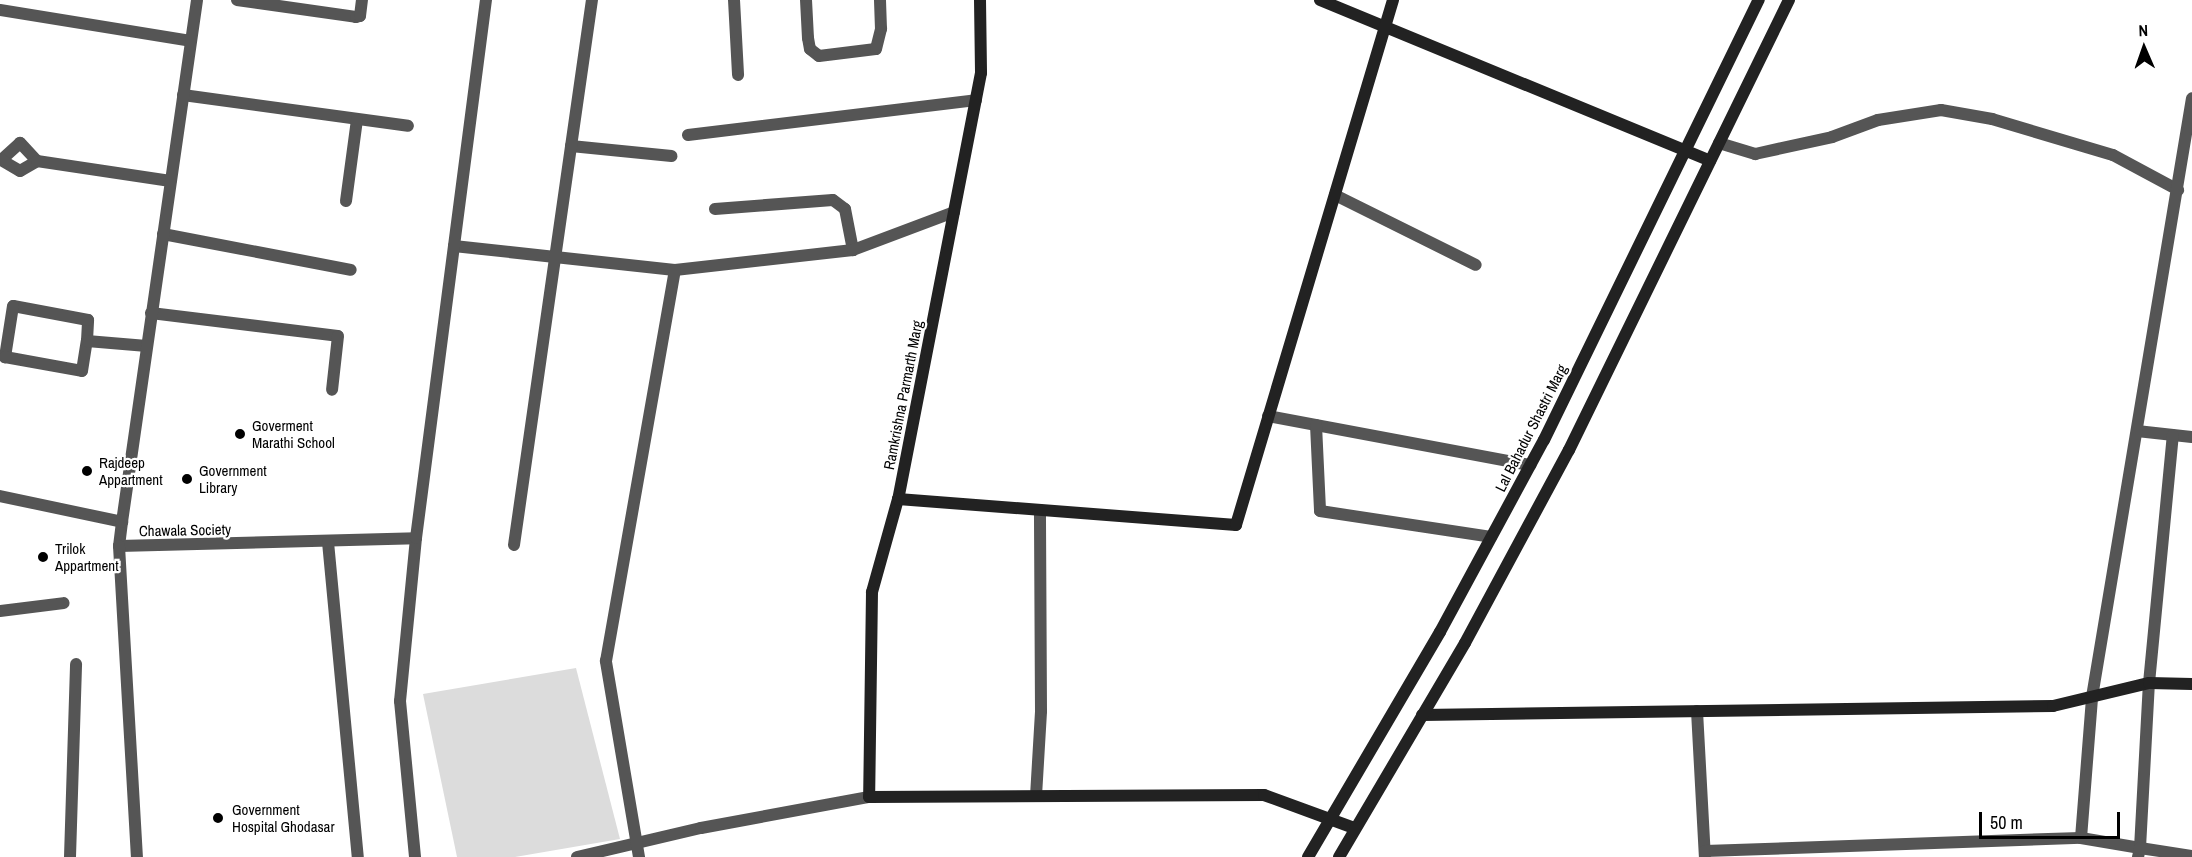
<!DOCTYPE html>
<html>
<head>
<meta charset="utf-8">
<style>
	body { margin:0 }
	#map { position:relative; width:2192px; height:857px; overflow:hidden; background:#fff; font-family:"Archivo Narrow",sans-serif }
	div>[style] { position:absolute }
	.green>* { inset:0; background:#dcdcdc }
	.street>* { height:12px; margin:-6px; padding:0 6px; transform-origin:6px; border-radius:6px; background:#555 }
	.secondary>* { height:12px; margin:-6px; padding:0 6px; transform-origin:6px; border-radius:6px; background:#222 }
	.dots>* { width:16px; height:16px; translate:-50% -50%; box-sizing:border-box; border:3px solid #fff; border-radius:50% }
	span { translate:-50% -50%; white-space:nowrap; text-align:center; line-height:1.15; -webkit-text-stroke:4.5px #fff; paint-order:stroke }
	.street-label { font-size:15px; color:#000 }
	.poi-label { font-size:15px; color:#000 }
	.left { translate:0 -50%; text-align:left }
	.north { position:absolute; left:2114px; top:18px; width:60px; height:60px; -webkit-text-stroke:4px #fff; paint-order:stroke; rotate:358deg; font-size:16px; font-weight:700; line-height:24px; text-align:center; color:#000 }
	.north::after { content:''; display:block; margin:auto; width:21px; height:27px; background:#000; clip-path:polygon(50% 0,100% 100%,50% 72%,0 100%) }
	.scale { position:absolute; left:1979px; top:812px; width:141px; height:27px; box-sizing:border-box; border:3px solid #000; border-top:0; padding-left:8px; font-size:18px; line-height:21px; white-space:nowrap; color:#000; -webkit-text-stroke:4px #fff; paint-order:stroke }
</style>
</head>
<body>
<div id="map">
	<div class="green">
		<div style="clip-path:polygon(576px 668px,620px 839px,515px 857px,457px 857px,423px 694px)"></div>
	</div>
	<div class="street">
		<div style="left:237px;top:0;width:120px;rotate:8.1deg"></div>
		<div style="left:356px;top:17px;width:4px;rotate:-14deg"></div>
		<div style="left:360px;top:16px;width:16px;rotate:-83deg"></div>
		<div style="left:734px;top:0;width:75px;rotate:86.9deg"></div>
		<div style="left:806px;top:0;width:38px;rotate:87deg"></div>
		<div style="left:808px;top:38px;width:11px;rotate:80deg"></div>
		<div style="left:810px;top:49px;width:11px;rotate:38deg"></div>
		<div style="left:819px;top:56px;width:57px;rotate:-7deg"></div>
		<div style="left:876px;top:49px;width:21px;rotate:-76deg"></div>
		<div style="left:881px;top:29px;width:29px;rotate:-92deg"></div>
		<div style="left:0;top:10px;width:193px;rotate:9.2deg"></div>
		<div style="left:183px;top:95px;width:227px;rotate:7.8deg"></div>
		<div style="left:688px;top:135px;width:290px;rotate:-6.9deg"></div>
		<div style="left:1719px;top:143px;width:38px;rotate:17deg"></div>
		<div style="left:1755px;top:154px;width:79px;rotate:-12.4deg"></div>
		<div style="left:1832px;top:137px;width:49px;rotate:-20.3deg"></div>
		<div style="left:1878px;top:120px;width:64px;rotate:-9deg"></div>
		<div style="left:1941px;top:110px;width:52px;rotate:10deg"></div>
		<div style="left:1992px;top:119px;width:126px;rotate:16.6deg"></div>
		<div style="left:2113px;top:155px;width:74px;rotate:28.3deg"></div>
		<div style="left:571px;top:146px;width:101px;rotate:5.7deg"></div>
		<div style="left:37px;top:161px;width:25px;rotate:-133deg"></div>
		<div style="left:20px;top:143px;width:25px;rotate:138deg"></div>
		<div style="left:1px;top:160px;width:22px;rotate:30deg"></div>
		<div style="left:20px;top:171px;width:20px;rotate:-30deg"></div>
		<div style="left:37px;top:161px;width:135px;rotate:8.5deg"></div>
		<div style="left:1335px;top:195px;width:157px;rotate:26.4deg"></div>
		<div style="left:346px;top:201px;width:82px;rotate:-82.3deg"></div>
		<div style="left:715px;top:209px;width:118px;rotate:-4.4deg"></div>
		<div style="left:833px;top:200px;width:15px;rotate:37deg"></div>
		<div style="left:845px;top:209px;width:42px;rotate:79deg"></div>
		<div style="left:163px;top:234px;width:191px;rotate:10.8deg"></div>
		<div style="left:454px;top:246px;width:222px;rotate:6.2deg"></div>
		<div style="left:675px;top:270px;width:179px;rotate:-6.4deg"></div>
		<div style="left:853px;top:250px;width:108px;rotate:-20.6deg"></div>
		<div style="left:151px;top:313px;width:188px;rotate:7deg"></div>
		<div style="left:338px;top:336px;width:54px;rotate:96.3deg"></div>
		<div style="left:87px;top:341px;width:21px;rotate:-87deg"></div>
		<div style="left:88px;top:320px;width:76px;rotate:-169.4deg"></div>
		<div style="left:13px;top:306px;width:52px;rotate:98.9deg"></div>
		<div style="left:5px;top:357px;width:78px;rotate:10.3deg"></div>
		<div style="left:82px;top:371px;width:30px;rotate:-81deg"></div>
		<div style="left:87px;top:341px;width:60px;rotate:4.8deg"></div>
		<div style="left:1268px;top:416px;width:267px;rotate:10.6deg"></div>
		<div style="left:1316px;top:425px;width:86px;rotate:87.3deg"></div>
		<div style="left:1320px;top:511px;width:173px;rotate:8.6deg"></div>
		<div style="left:2137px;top:431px;width:55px;rotate:6.2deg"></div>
		<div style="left:0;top:496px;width:125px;rotate:12deg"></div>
		<div style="left:122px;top:522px;width:24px;rotate:97deg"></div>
		<div style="left:119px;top:546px;width:297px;rotate:-1.5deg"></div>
		<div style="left:416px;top:538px;width:164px;rotate:95.6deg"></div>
		<div style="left:400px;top:701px;width:157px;rotate:84.5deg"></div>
		<div style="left:122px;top:522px;width:527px;rotate:-81.82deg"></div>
		<div style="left:416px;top:538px;width:543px;rotate:-82.59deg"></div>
		<div style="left:328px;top:542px;width:316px;rotate:84.6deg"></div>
		<div style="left:514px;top:545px;width:551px;rotate:-81.86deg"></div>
		<div style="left:119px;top:546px;width:312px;rotate:86.7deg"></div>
		<div style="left:0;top:611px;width:64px;rotate:-7.1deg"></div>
		<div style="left:1697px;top:711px;width:146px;rotate:86.9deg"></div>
		<div style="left:1036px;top:796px;width:85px;rotate:-86.6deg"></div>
		<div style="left:1041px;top:711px;width:201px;rotate:-90.3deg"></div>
		<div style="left:2081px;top:838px;width:60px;rotate:9.6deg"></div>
		<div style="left:2140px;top:848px;width:165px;rotate:-86.9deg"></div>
		<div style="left:2149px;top:683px;width:249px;rotate:-84.5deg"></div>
		<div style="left:1705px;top:851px;width:376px;rotate:-2deg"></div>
		<div style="left:2081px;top:838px;width:141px;rotate:-85.5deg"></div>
		<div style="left:2092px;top:697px;width:607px;rotate:-80.52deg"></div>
		<div style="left:70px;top:857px;width:193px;rotate:-88.2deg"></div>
		<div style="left:577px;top:857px;width:127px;rotate:-13.2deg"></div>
		<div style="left:701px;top:828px;width:171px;rotate:-10.5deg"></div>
		<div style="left:639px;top:857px;width:199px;rotate:-99.6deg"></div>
		<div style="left:606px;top:661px;width:397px;rotate:-80deg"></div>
		<div style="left:2138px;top:857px;width:9px;rotate:-77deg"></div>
		<div style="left:2140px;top:848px;width:53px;rotate:8.7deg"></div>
	</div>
	<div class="secondary">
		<div style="left:980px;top:0;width:73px;rotate:89.2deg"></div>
		<div style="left:981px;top:73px;width:434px;rotate:101deg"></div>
		<div style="left:898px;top:499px;width:97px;rotate:105.6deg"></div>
		<div style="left:872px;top:592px;width:205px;rotate:90.8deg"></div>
		<div style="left:869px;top:797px;width:395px;rotate:-0.3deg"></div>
		<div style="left:1264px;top:795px;width:96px;rotate:20.1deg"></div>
		<div style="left:1320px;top:0;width:422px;rotate:22.4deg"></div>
		<div style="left:898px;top:499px;width:339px;rotate:4.4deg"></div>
		<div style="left:1236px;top:525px;width:548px;rotate:-73.35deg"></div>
		<div style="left:1422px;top:715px;width:631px;rotate:-0.82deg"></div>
		<div style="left:2053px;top:706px;width:99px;rotate:-13.5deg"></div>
		<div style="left:2149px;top:683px;width:43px;rotate:1.3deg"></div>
		<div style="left:1308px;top:857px;width:261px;rotate:-59.6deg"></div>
		<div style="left:1440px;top:632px;width:218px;rotate:-61.6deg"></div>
		<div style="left:1544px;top:440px;width:490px;rotate:-64deg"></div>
		<div style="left:1339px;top:857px;width:248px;rotate:-59.5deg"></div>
		<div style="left:1465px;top:643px;width:219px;rotate:-61.7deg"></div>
		<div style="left:1569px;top:450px;width:501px;rotate:-63.95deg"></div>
	</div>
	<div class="dots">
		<div style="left:240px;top:434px;background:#000"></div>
		<div style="left:87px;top:471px;background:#000"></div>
		<div style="left:187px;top:479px;background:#000"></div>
		<div style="left:43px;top:557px;background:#000"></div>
		<div style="left:218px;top:818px;background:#000"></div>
	</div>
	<div class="street-label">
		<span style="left:903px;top:395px;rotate:-79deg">Ramkrishna Parmarth Marg</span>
		<span style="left:1531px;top:428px;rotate:-63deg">Lal Bahadur Shastri Marg</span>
		<span style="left:185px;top:530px;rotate:-1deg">Chawala Society</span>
	</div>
	<div class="poi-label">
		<span class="left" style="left:252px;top:434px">Goverment<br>Marathi School</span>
		<span class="left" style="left:99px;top:471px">Rajdeep<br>Appartment</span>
		<span class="left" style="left:199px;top:479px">Government<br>Library</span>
		<span class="left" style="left:55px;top:557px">Trilok<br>Appartment</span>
		<span class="left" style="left:232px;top:818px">Government<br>Hospital Ghodasar</span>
	</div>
	<div class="north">N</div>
	<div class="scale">50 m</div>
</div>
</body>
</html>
